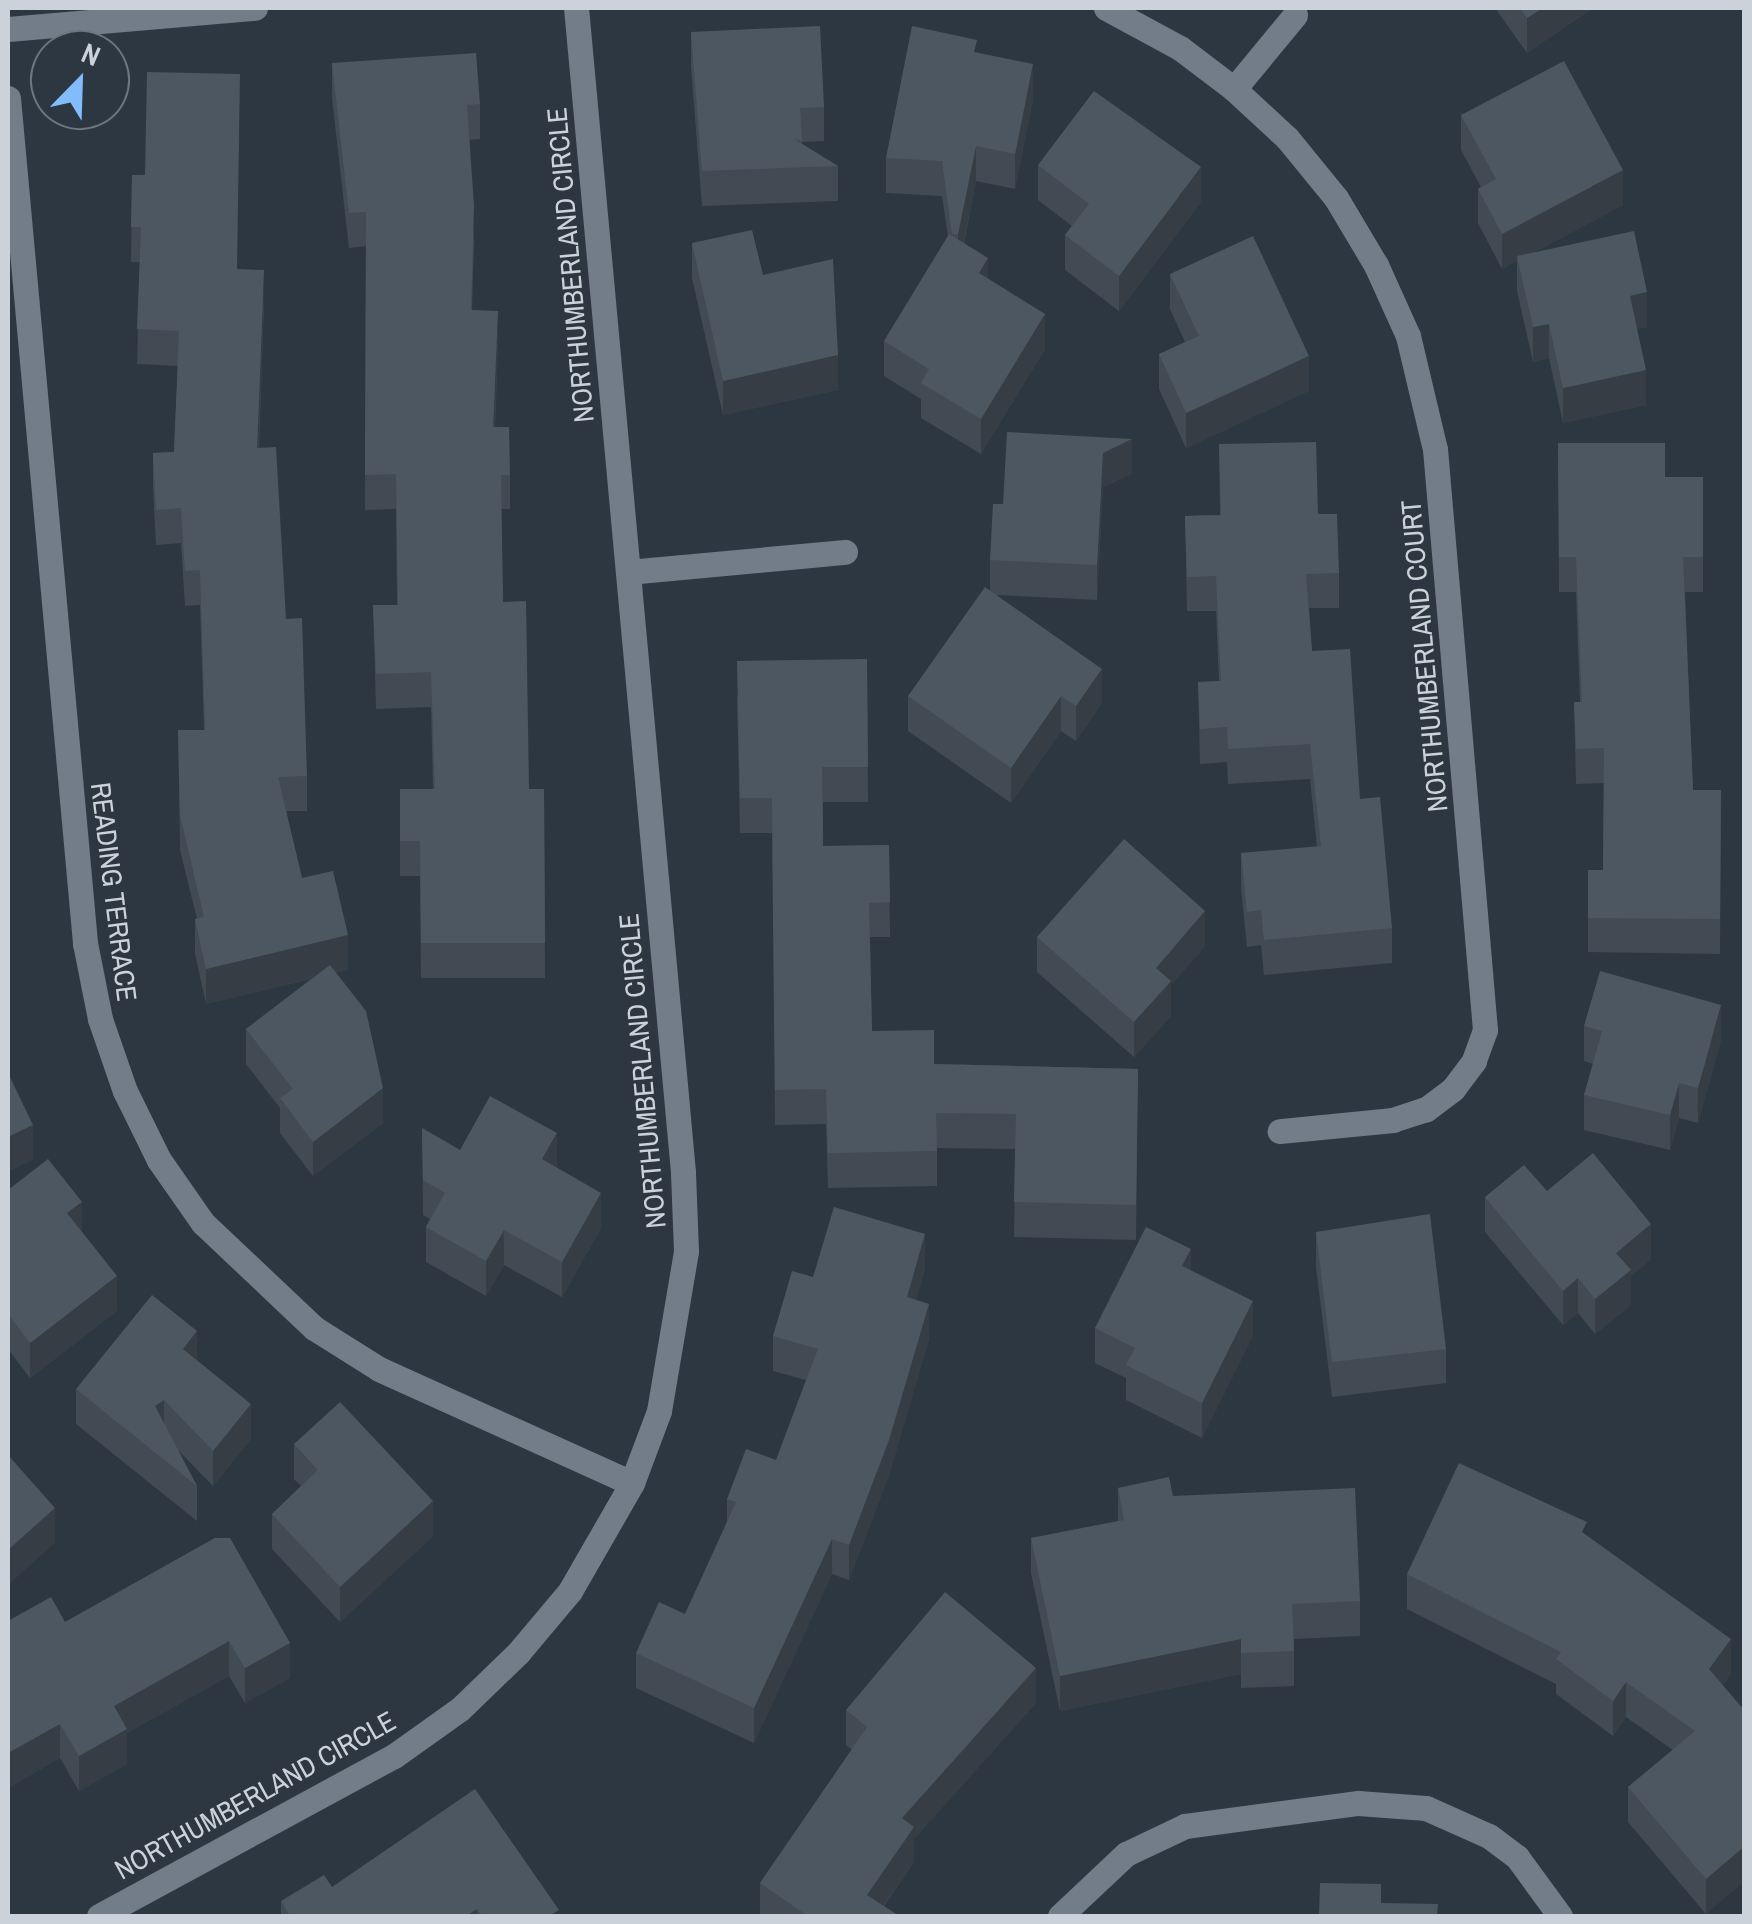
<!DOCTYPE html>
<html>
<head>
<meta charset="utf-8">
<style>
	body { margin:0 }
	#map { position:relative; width:1752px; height:1924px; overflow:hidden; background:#2d3741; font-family:"Archivo Narrow",sans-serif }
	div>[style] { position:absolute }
	.street>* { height:25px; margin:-12.5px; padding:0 12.5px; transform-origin:12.5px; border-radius:12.5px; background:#727d89 }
	.wall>* { inset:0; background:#424b54 }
	.shaded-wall>* { inset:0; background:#363d45 }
	.building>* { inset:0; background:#4d5762 }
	span { translate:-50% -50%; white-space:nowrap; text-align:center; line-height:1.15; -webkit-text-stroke:10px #2d3741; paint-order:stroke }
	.street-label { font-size:28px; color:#ccd2d9 }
	.frame { position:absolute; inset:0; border:10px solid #ccd2d9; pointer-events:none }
	.north { position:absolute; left:30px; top:30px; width:100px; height:100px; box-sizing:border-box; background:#2d3741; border:2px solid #6d757e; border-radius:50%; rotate:23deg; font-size:28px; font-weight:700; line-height:40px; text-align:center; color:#ccd2d9 }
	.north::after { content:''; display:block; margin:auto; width:35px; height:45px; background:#81bdfa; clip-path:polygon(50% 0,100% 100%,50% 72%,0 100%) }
</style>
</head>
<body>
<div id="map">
	<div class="street">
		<div style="left:1106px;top:8px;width:84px;rotate:28.4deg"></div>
		<div style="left:1180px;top:48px;width:68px;rotate:37.2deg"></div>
		<div style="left:1234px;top:89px;width:72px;rotate:42.8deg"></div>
		<div style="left:1287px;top:138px;width:77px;rotate:50.8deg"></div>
		<div style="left:1336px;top:198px;width:78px;rotate:59.2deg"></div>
		<div style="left:1376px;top:265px;width:78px;rotate:65.7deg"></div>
		<div style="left:1408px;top:336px;width:116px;rotate:76.6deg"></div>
		<div style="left:1435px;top:449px;width:583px;rotate:85.08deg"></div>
		<div style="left:1485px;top:1030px;width:33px;rotate:110deg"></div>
		<div style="left:1474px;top:1061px;width:35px;rotate:127deg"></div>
		<div style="left:1453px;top:1089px;width:34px;rotate:143deg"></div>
		<div style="left:1426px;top:1109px;width:35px;rotate:162deg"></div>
		<div style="left:1393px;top:1120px;width:114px;rotate:174.4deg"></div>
		<div style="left:8px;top:29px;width:248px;rotate:-4.9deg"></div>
		<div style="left:1234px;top:89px;width:96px;rotate:-50.5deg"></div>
		<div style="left:8px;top:98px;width:849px;rotate:84.79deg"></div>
		<div style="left:85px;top:943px;width:77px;rotate:78.8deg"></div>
		<div style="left:100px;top:1019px;width:76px;rotate:70.9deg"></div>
		<div style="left:125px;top:1091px;width:77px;rotate:63.8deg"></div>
		<div style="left:159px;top:1160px;width:77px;rotate:55.1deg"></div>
		<div style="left:203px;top:1223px;width:153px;rotate:43.4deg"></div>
		<div style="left:314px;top:1328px;width:77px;rotate:32.2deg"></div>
		<div style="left:379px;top:1369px;width:277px;rotate:24.3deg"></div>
		<div style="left:628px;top:572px;width:218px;rotate:-5.3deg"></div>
		<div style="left:99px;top:1916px;width:336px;rotate:-28.5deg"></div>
		<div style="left:394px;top:1756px;width:81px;rotate:-35.5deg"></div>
		<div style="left:460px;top:1709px;width:81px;rotate:-44deg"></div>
		<div style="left:518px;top:1653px;width:81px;rotate:-50deg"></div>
		<div style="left:570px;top:1591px;width:125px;rotate:-60.1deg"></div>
		<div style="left:632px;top:1483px;width:77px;rotate:-69.4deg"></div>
		<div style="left:659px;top:1411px;width:162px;rotate:-80.4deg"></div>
		<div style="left:686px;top:1251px;width:79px;rotate:-92.2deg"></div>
		<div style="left:683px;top:1172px;width:1169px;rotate:-95.25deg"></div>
		<div style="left:1060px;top:1916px;width:91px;rotate:-43.2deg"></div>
		<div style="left:1126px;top:1854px;width:65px;rotate:-25.4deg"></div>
		<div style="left:1185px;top:1826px;width:175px;rotate:-7.6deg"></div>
		<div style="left:1358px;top:1803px;width:68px;rotate:4.2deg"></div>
		<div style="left:1426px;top:1808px;width:69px;rotate:24deg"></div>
		<div style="left:1489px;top:1836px;width:35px;rotate:37deg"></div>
		<div style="left:1517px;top:1857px;width:73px;rotate:53.9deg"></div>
	</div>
	<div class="wall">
		<div style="clip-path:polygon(1495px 8px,1593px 8px,1527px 53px)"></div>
		<div style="clip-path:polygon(691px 32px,824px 107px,824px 141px,802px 142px,802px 144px,838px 166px,838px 201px,702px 206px,691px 67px)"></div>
		<div style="clip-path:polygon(977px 52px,1033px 99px,1015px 189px,976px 181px,964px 243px,988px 279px,1045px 349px,981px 454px,921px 418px,921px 399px,884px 376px,884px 341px,948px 237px,942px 196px,886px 193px,886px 158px)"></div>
		<div style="clip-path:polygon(332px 63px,480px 104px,480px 139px,469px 140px,474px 241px,472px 310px,498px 346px,495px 427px,510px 475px,510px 509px,501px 509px,503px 602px,529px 789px,544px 789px,545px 978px,421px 978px,420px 876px,400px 876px,400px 789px,433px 789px,431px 707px,376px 709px,373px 605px,397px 605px,396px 509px,365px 510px,366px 246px,349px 248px,332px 98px)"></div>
		<div style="clip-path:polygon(1461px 115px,1623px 205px,1533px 253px,1647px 327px,1637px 329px,1646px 405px,1563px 423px,1549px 358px,1533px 362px,1517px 291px,1517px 261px,1502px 269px,1478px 223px,1478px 189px,1481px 187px,1461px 150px)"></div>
		<div style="clip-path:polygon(1038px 165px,1201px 202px,1119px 311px,1065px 270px,1065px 235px,1072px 226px,1038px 200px)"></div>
		<div style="clip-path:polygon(132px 175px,237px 269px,264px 305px,259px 448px,286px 619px,307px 776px,307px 811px,286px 811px,302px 878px,348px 970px,336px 973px,383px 1123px,313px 1176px,280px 1133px,280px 1108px,246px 1064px,246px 1029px,311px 979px,206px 1004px,195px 954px,195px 919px,197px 919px,180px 850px,178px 730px,204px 730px,200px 605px,185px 606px,181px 543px,156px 545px,153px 488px,153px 453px,174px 452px,178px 366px,137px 364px,140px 262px,131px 262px)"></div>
		<div style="clip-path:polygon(692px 243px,763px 275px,838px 390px,723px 415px,692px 278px)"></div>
		<div style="clip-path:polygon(1170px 274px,1309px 391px,1186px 448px,1159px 389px,1159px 354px,1185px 342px,1170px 309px)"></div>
		<div style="clip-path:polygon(1558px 443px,1665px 477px,1703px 477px,1703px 592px,1685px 592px,1693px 790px,1721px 790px,1720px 954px,1588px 952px,1588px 870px,1603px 870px,1604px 783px,1576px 784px,1574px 702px,1580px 702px,1576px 592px,1559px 592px)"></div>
		<div style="clip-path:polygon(1219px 444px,1318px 514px,1339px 573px,1339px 608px,1309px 608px,1312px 651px,1360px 799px,1392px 928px,1392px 963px,1264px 975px,1261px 945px,1247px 947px,1241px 888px,1241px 853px,1317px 847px,1310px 779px,1228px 784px,1227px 762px,1200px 764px,1198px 682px,1219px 681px,1216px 611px,1187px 611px,1185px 516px,1220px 515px)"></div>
		<div style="clip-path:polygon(1132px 474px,1103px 487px,1097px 600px,996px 595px,1102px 703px,1076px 741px,1061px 731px,1011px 803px,908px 731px,908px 696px,990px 591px,990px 560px,1003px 504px)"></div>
		<div style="clip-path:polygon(867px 659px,868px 802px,823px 802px,823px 846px,889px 845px,890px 937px,870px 937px,872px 1031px,934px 1064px,1138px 1069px,1136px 1240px,1014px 1237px,1015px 1149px,937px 1148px,937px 1186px,828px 1188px,826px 1124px,775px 1125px,772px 833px,740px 833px,737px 696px)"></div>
		<div style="clip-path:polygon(1037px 937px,1205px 946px,1171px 985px,1171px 1016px,1134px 1057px,1037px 972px)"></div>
		<div style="clip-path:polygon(1584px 1026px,1721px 1040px,1698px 1123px,1679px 1118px,1670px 1150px,1584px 1130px,1584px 1095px,1593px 1064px,1584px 1061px)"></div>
		<div style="clip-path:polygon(422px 1128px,460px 1150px,557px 1168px,601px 1228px,562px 1297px,504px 1265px,486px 1296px,426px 1262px,426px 1227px,430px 1219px,423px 1215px)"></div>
		<div style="clip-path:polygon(8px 1190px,117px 1311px,30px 1378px,8px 1349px)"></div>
		<div style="clip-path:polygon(1547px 1191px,1651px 1259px,1631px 1276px,1631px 1305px,1595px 1334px,1578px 1313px,1563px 1325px,1485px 1232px,1485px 1197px)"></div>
		<div style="clip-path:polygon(1316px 1232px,1446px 1349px,1446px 1383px,1332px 1397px,1316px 1267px)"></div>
		<div style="clip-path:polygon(925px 1269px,916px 1300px,929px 1339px,889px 1475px,849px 1580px,832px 1574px,754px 1743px,636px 1688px,636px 1653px,685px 1614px,727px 1524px,727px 1499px,776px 1460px,806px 1380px,773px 1371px,773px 1336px,813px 1277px)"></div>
		<div style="clip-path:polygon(1191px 1271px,1253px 1336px,1202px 1438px,1126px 1400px,1126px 1378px,1095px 1363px,1095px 1328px)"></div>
		<div style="clip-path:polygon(197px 1360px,251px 1439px,213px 1486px,177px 1449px,197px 1486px,197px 1521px,76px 1424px,76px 1389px)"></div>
		<div style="clip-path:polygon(294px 1444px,433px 1536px,340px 1622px,272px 1549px,272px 1514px,301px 1486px,294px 1479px)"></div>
		<div style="clip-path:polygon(1118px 1488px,1173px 1496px,1360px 1601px,1360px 1636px,1294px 1639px,1294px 1686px,1241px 1688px,1241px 1674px,1060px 1711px,1031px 1573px,1031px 1538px,1118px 1521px)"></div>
		<div style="clip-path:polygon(1587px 1536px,1731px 1674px,1723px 1685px,1706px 1914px,1628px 1822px,1628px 1787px,1673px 1750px,1626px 1717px,1613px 1736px,1556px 1694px,1556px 1684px,1407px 1609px,1407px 1574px)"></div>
		<div style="clip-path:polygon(215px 1538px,290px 1678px,245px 1703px,229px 1676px,127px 1733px,127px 1764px,79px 1791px,60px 1758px,8px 1788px,8px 1621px,65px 1622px)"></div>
		<div style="clip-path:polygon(1036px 1703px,914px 1839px,914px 1862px,884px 1906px,899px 1916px,760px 1916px,760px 1883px,852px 1750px,846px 1745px,846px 1710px)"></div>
		<div style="clip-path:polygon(332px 1887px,559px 1916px,281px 1916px,281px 1901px)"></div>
	</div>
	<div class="shaded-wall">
		<div style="clip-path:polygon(1543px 8px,1593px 8px,1527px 53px,1527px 18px)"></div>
		<div style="clip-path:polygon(1033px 64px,1033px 99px,1015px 189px,1015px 154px)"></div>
		<div style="clip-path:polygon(976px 146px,976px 181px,958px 269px,958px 234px)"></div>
		<div style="clip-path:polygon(1201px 167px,1201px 202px,1119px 311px,1119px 276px)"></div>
		<div style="clip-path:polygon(1623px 170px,1623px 205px,1518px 261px,1517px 256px,1517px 261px,1502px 269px,1502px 234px)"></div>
		<div style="clip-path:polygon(988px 258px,988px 293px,979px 273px)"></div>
		<div style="clip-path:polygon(264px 270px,264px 305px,257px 483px,257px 448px)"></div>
		<div style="clip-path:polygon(1647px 292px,1647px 327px,1630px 330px,1630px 296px)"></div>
		<div style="clip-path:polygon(498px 311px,498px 346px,493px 462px,493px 427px)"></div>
		<div style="clip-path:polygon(1045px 314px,1045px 349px,981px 454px,981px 419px)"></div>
		<div style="clip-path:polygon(1549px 324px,1549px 358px,1533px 362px,1533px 327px)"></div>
		<div style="clip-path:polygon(838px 355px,838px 390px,723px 415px,723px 381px)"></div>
		<div style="clip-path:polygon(1309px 356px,1309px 391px,1186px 448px,1186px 413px)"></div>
		<div style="clip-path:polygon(1646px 370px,1646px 405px,1563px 423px,1563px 388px)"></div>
		<div style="clip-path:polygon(1132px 439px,1132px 474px,1103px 487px,1097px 600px,1097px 565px,1103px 453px)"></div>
		<div style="clip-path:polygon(1102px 669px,1102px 703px,1076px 741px,1076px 706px)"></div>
		<div style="clip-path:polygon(1061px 696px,1061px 731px,1011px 803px,1011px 768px)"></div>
		<div style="clip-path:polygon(1205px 911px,1205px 946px,1171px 985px,1171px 1016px,1134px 1057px,1134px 1022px,1156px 968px)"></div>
		<div style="clip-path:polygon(348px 935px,348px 970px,206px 1004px,206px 969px)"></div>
		<div style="clip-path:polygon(1721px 1005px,1721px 1040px,1698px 1123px,1698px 1088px)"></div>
		<div style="clip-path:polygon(1679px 1083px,1679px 1118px,1670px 1150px,1670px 1115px)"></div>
		<div style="clip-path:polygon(383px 1088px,383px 1123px,313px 1176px,313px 1142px)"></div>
		<div style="clip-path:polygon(33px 1125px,33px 1160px,8px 1172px,8px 1137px)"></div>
		<div style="clip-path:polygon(557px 1133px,557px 1168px,542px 1159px)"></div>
		<div style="clip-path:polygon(601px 1193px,601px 1228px,562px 1297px,562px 1262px)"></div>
		<div style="clip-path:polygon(82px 1202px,82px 1237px,67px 1213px)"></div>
		<div style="clip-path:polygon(1651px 1224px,1651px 1259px,1631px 1276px,1631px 1305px,1595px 1334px,1595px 1299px,1616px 1253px)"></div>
		<div style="clip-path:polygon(504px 1230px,504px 1265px,486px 1296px,486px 1261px)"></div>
		<div style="clip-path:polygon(925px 1234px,925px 1269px,907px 1332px,907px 1297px)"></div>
		<div style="clip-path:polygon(1191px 1249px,1191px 1284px,1182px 1266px)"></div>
		<div style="clip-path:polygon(117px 1276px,117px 1311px,30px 1378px,30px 1343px)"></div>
		<div style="clip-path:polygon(1578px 1278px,1578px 1313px,1563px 1325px,1563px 1291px)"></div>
		<div style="clip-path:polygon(1253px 1301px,1253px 1336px,1202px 1438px,1202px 1403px)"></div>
		<div style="clip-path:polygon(929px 1304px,929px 1339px,889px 1475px,849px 1580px,849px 1545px)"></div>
		<div style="clip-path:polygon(197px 1331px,197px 1366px,183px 1349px)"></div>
		<div style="clip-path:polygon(164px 1400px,164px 1434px,155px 1406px)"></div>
		<div style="clip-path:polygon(251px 1404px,251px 1439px,213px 1486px,213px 1451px)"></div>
		<div style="clip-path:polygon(433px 1501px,433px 1536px,340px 1622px,340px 1587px)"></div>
		<div style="clip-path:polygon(55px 1508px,55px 1543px,8px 1585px,8px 1550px)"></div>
		<div style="clip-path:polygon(832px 1539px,832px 1574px,754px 1743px,754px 1708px)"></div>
		<div style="clip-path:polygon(1241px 1639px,1241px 1674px,1060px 1711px,1060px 1676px)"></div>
		<div style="clip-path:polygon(1731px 1639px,1731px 1674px,1709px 1704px,1709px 1669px)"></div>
		<div style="clip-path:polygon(229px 1641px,229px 1676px,127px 1733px,127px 1764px,79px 1791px,79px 1756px,114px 1706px)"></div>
		<div style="clip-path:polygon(290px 1643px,290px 1678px,245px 1703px,245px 1668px)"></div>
		<div style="clip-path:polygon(1036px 1668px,1036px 1703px,914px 1839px,914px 1862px,876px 1916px,867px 1895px,902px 1818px)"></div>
		<div style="clip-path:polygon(1626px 1682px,1626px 1717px,1613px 1736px,1613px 1701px)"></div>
		<div style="clip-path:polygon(60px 1724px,60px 1758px,8px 1788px,8px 1753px)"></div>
		<div style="clip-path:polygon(1744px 1847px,1744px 1882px,1706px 1914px,1706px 1879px)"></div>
		<div style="clip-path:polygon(477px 1909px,477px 1916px,466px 1916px)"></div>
	</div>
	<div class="building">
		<div style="clip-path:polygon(1520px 8px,1543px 8px,1527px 18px)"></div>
		<div style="clip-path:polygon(820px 26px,824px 107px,800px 108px,802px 141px,794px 139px,838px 166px,702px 171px,691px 32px)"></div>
		<div style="clip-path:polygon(912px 26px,977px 40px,974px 52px,1033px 64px,1015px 154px,976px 146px,958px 234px,952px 234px,942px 161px,886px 158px)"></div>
		<div style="clip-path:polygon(476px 53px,480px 104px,467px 105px,474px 206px,471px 310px,498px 311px,493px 427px,509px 427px,510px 475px,501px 475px,503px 602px,526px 601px,529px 789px,544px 789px,545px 943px,421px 943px,420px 841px,400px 841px,400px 789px,435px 789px,431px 672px,376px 674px,373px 605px,398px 605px,396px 474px,365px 475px,366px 212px,349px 213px,332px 63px)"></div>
		<div style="clip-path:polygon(1564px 61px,1623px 170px,1502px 234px,1478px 189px,1496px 179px,1461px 115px)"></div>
		<div style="clip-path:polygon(147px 72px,240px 74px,237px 269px,264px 270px,257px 448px,276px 447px,286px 619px,302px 618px,307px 776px,278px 777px,302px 878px,333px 871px,348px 935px,206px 969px,195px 919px,204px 917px,180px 815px,178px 730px,205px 730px,200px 570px,185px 571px,181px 508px,156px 510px,153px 453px,174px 452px,179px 331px,137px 329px,141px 227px,131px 227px,132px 175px,145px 175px)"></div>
		<div style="clip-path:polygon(1094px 91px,1201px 167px,1119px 276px,1065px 235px,1089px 204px,1038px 165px)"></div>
		<div style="clip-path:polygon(752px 230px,763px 275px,833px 259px,838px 355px,723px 381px,692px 243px)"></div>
		<div style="clip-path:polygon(1634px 231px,1647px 292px,1630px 296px,1646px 370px,1563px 388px,1549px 324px,1533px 327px,1517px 256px)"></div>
		<div style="clip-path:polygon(949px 234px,988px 258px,979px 273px,1045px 314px,981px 419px,921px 383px,929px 369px,884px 341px)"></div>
		<div style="clip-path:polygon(1253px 236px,1309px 356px,1186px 413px,1159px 354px,1199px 336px,1170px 274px)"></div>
		<div style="clip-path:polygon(1007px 432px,1132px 439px,1103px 453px,1097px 565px,990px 560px,993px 504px,1003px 504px)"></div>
		<div style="clip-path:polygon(1316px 442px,1318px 514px,1337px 514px,1339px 573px,1306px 574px,1312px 651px,1350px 649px,1360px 799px,1380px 797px,1392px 928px,1264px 940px,1261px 910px,1247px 912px,1241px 853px,1321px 846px,1310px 744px,1228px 749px,1227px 727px,1200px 729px,1198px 682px,1221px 681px,1216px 576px,1187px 577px,1185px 516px,1221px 515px,1219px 444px)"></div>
		<div style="clip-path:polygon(1558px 443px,1665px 443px,1665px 477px,1703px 477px,1703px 557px,1683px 557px,1693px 790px,1721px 790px,1720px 919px,1588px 918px,1588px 870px,1603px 870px,1604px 748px,1576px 749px,1574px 702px,1582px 702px,1576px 557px,1559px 557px)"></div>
		<div style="clip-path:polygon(985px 587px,1102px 669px,1076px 706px,1061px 696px,1011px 768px,908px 696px)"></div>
		<div style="clip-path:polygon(867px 659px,868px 767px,822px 767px,823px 846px,889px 845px,890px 902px,869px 903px,872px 1031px,934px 1030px,934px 1064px,1138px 1069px,1136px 1205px,1014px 1202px,1016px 1114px,936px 1113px,937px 1151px,828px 1153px,826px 1089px,775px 1090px,772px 798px,740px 798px,737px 661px)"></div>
		<div style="clip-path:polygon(1124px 839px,1205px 911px,1156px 968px,1171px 981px,1134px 1022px,1037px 937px)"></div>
		<div style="clip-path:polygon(330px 965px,366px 1011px,383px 1088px,313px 1142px,280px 1098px,293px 1089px,246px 1029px)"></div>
		<div style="clip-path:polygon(1600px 971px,1721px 1005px,1698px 1088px,1679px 1083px,1670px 1115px,1584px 1095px,1602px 1031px,1584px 1026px)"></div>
		<div style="clip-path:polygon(8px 1073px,33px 1125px,8px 1137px)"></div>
		<div style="clip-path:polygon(490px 1096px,557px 1133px,542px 1159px,601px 1193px,562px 1262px,504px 1230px,486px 1261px,426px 1227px,445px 1193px,423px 1180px,422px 1128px,460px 1150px)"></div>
		<div style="clip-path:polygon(1593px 1153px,1651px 1224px,1616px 1253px,1631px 1270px,1595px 1299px,1578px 1278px,1563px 1291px,1485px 1197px,1524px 1165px,1547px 1191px)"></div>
		<div style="clip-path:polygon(48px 1159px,82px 1202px,67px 1213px,117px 1276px,30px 1343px,8px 1314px,8px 1190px)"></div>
		<div style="clip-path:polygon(834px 1207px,925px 1234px,907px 1297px,929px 1304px,889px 1440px,849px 1545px,832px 1539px,754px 1708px,636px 1653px,659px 1602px,685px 1614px,736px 1502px,727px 1499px,746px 1449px,776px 1460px,818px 1349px,773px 1336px,792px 1271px,813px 1277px)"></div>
		<div style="clip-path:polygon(1430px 1214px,1446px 1349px,1332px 1362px,1316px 1232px)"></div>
		<div style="clip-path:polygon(1146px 1227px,1191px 1249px,1182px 1266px,1253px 1301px,1202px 1403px,1126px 1365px,1135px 1348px,1095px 1328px)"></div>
		<div style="clip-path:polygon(152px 1295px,197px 1331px,183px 1349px,251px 1404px,213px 1451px,164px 1400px,155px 1406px,197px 1486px,76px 1389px)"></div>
		<div style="clip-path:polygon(340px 1402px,433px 1501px,340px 1587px,272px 1514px,318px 1470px,294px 1444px)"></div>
		<div style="clip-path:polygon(8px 1455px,55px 1508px,8px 1550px)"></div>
		<div style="clip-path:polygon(1459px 1463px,1587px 1522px,1582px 1532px,1731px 1639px,1709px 1669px,1744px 1710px,1744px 1847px,1706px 1879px,1628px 1787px,1695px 1731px,1626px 1682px,1613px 1701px,1556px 1659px,1561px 1652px,1407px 1574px)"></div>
		<div style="clip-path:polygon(1169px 1477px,1173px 1496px,1355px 1488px,1360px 1601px,1292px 1604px,1294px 1651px,1241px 1653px,1241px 1639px,1060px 1676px,1031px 1538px,1124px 1520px,1118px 1488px)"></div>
		<div style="clip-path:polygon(215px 1538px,230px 1538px,290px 1643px,245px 1668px,229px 1641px,114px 1706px,127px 1729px,79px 1756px,60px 1724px,8px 1753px,8px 1621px,51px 1597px,65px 1622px)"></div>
		<div style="clip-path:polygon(945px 1592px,1036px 1668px,902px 1818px,914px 1827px,867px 1895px,899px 1916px,808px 1916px,760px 1883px,867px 1727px,846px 1710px)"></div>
		<div style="clip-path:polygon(475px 1789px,559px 1910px,549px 1916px,482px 1916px,477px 1909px,466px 1916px,285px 1916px,289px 1914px,281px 1901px,324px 1875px,332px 1887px)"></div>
		<div style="clip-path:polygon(1320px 1883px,1381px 1884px,1381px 1903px,1438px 1904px,1437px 1916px,1319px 1916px)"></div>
	</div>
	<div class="street-label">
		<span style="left:570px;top:265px;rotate:-95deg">NORTHUMBERLAND CIRCLE</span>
		<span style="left:1424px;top:656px;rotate:-95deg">NORTHUMBERLAND COURT</span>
		<span style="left:114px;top:892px;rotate:83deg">READING TERRACE</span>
		<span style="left:642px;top:1071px;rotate:-95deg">NORTHUMBERLAND CIRCLE</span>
		<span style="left:255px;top:1795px;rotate:-29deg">NORTHUMBERLAND CIRCLE</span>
	</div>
	<div class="frame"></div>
	<div class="north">N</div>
</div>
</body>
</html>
